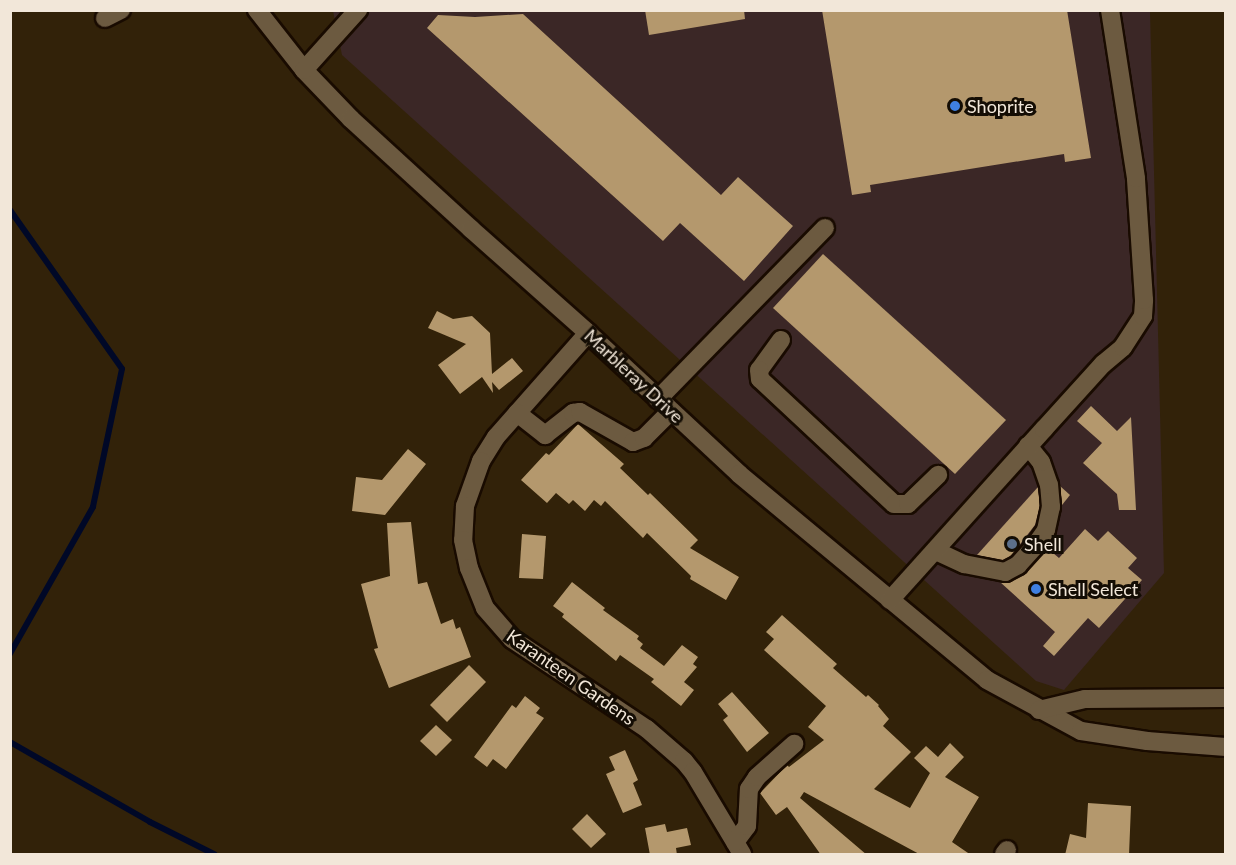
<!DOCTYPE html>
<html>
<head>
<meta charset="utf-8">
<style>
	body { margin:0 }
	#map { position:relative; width:1236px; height:865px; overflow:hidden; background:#322209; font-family:Lato,sans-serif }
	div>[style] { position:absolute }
	.commercial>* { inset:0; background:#3b2726 }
	.stream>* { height:6px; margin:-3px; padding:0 3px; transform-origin:3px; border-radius:3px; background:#000827 }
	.building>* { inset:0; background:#b4986d }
	.roads { filter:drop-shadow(2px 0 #190b00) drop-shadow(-2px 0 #190b00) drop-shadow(0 2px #190b00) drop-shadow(0 -2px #190b00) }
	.minor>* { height:18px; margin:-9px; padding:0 9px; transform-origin:9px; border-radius:9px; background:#6c5a40 }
	.dots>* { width:16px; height:16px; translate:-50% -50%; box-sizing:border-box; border:3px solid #140d04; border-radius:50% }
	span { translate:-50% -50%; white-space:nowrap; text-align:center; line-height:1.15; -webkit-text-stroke:6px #140d04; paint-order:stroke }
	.poi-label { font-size:18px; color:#f2e7d9 }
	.left { translate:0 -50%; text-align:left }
	.street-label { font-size:18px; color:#f2e7d9 }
	.frame { position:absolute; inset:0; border:12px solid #f2e7d9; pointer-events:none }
</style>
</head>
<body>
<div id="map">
	<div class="commercial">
		<div style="clip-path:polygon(333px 11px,1150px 11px,1164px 573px,1064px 690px,1036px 681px,342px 55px)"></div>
	</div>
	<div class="stream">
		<div style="left:10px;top:210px;width:194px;rotate:54.8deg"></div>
		<div style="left:122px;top:369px;width:141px;rotate:101.9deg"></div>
		<div style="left:93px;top:507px;width:169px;rotate:119.5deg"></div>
		<div style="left:10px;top:742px;width:161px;rotate:29.7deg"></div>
		<div style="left:150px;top:822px;width:72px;rotate:26.6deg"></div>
	</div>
	<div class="building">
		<div style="clip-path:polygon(645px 10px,744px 10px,745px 19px,649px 35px)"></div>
		<div style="clip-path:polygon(822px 10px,1067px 10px,1091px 158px,1065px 162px,1064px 154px,870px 185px,871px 192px,852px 195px)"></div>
		<div style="clip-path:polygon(523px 14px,721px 195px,738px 177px,793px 226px,744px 281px,680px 223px,663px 241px,427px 28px,438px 15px,475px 17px)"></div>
		<div style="clip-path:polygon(823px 254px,1006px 420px,955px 474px,773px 308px)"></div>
		<div style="clip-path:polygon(437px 311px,453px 319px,472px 316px,490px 333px,492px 374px,512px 358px,523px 371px,499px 390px,492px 382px,493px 393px,482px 377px,460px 394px,438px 365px,466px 344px,428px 328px)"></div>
		<div style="clip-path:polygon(1091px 406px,1117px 431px,1131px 417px,1136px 510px,1119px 510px,1117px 494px,1083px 463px,1102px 443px,1077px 421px)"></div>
		<div style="clip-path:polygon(578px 424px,624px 464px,620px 468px,648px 495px,650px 493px,698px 540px,690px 548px,739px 577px,726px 600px,690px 579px,691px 576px,647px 533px,643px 538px,605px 501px,601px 506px,594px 500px,585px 511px,573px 500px,569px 504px,556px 493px,547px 503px,521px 480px,546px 453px,549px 455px)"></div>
		<div style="clip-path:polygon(408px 449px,426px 464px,385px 515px,352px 511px,356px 477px,382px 480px)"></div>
		<div style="clip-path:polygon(1060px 486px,1070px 495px,1062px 505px)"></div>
		<div style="clip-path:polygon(1038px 487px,1040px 506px,1035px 525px,1011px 556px,1003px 560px,977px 555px)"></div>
		<div style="clip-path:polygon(411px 522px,418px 584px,427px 582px,441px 624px,453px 619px,456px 629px,460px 627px,471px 657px,389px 688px,374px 649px,378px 648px,361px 584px,390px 576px,387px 523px)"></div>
		<div style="clip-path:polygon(1085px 529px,1098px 541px,1108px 531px,1137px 558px,1128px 568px,1142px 580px,1099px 628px,1088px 618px,1054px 656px,1043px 646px,1055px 632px,1000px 582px,1010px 582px,1024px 575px,1047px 548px,1059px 558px)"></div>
		<div style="clip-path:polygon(522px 534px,546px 536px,543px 579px,519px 578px)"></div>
		<div style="clip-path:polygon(572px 582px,605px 608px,603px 610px,639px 636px,637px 639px,643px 644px,640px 648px,664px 666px,682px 645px,698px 657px,693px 664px,697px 667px,684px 682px,694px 690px,681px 706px,651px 682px,654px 679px,620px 655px,616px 661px,562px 617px,564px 614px,553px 606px)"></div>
		<div style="clip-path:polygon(782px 615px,837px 664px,833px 668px,866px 697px,868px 695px,879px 705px,878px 706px,889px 719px,883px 726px,911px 752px,874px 789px,910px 808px,930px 773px,914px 758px,926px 746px,938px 757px,950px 743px,964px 757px,945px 777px,979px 797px,952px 842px,971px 855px,921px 855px,804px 792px,800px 798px,867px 855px,821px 855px,787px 807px,776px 815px,760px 793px,787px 765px,789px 767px,824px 740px,808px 727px,826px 706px,764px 650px,774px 639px,766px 632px)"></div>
		<div style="clip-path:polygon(469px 665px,486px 682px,447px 722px,430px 705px)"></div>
		<div style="clip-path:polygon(732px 692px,769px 733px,747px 752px,723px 720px,728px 716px,718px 704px)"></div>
		<div style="clip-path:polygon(525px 696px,540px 708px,536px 713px,544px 718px,506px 769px,493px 759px,487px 767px,474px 757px,512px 705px,516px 708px)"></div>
		<div style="clip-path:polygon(436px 725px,452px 740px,436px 756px,420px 741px)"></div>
		<div style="clip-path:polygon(625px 750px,638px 780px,633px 783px,642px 805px,623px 813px,606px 774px,615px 770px,609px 757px)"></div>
		<div style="clip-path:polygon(1088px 803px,1131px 806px,1129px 855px,1065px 855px,1070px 834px,1086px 838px)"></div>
		<div style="clip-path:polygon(587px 814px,606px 834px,591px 848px,572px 829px)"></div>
		<div style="clip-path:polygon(665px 824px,667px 832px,687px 828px,691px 845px,676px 848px,677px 855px,650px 855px,645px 828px)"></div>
	</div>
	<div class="roads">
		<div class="minor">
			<div style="left:257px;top:10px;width:76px;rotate:51.9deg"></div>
			<div style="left:304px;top:70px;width:68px;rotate:46.2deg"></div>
			<div style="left:351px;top:119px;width:163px;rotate:42.5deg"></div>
			<div style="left:471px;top:229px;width:157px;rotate:41.6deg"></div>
			<div style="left:588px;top:333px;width:207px;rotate:43deg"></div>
			<div style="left:739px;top:474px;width:322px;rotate:39.7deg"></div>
			<div style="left:987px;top:680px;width:107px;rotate:28.5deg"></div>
			<div style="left:1081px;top:731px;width:67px;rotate:8.6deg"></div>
			<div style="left:1147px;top:741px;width:79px;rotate:4.3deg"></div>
			<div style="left:105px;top:18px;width:18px;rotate:-27deg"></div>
			<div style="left:304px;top:70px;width:81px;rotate:-48deg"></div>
			<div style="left:588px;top:333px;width:139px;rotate:131.5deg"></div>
			<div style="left:496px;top:437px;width:28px;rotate:122deg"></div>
			<div style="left:481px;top:461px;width:48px;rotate:109.6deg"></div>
			<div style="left:465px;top:506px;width:34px;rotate:93deg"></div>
			<div style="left:463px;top:540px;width:29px;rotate:78deg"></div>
			<div style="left:469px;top:568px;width:43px;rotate:68.2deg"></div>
			<div style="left:485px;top:608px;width:41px;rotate:48.9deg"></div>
			<div style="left:512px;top:639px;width:162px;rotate:33.7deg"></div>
			<div style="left:647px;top:729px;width:49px;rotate:40.9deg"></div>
			<div style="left:684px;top:761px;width:14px;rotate:51deg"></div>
			<div style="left:693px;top:772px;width:96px;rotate:59.1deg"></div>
			<div style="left:781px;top:340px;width:37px;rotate:126deg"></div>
			<div style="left:759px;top:370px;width:9px;rotate:84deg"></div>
			<div style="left:760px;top:379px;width:183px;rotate:43deg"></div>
			<div style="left:894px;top:504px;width:14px"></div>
			<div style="left:908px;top:504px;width:42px;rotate:-44deg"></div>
			<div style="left:658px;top:399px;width:239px;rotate:-45.7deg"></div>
			<div style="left:517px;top:413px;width:36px;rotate:38deg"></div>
			<div style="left:545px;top:435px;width:36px;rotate:-38deg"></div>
			<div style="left:573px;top:413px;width:7px;rotate:-8deg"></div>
			<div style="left:580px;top:412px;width:61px;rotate:29.5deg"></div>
			<div style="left:633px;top:442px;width:12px;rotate:-20deg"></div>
			<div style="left:644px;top:438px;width:38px;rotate:-45deg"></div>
			<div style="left:936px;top:551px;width:31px;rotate:25deg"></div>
			<div style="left:964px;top:564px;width:42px;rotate:11deg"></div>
			<div style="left:1005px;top:572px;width:15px;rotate:-28deg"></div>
			<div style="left:1018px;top:565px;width:25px;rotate:-48deg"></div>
			<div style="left:1035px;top:546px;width:19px;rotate:-55deg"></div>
			<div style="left:1046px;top:530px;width:24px;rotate:-78deg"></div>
			<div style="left:1051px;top:507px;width:22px;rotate:-95deg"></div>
			<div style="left:1049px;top:485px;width:24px;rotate:-109deg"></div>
			<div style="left:1041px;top:462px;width:21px;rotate:-129deg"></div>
			<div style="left:890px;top:600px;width:230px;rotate:-48deg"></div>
			<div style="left:1044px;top:429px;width:88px;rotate:-47.8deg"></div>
			<div style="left:1103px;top:364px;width:26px;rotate:-40deg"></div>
			<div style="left:1123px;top:347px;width:37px;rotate:-57deg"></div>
			<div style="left:1143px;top:316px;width:16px;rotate:-86deg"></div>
			<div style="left:1144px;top:300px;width:122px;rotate:-93.8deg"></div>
			<div style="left:1136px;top:178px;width:170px;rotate:-98.8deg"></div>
			<div style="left:1039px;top:710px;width:47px;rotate:-13.4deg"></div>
			<div style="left:1085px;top:699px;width:141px;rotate:-0.4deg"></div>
			<div style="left:735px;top:842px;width:20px;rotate:-53deg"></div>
			<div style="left:747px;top:826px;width:37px;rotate:-87deg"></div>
			<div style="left:749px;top:789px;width:14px;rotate:-56deg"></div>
			<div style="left:757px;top:777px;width:50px;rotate:-41.7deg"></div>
			<div style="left:1004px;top:854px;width:5px;rotate:-53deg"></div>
		</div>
	</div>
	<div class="dots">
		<div style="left:955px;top:106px;background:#3f7fe0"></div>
		<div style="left:1012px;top:544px;background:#5c6f8a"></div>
		<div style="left:1036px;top:589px;background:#3f7fe0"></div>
	</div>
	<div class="poi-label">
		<span class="left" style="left:967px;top:106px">Shoprite</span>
		<span class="left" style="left:1024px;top:544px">Shell</span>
		<span class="left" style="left:1048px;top:589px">Shell Select</span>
	</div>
	<div class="street-label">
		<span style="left:634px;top:376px;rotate:43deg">Marbleray Drive</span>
		<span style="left:571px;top:677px;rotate:35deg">Karanteen Gardens</span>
	</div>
	<div class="frame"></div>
</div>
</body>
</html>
